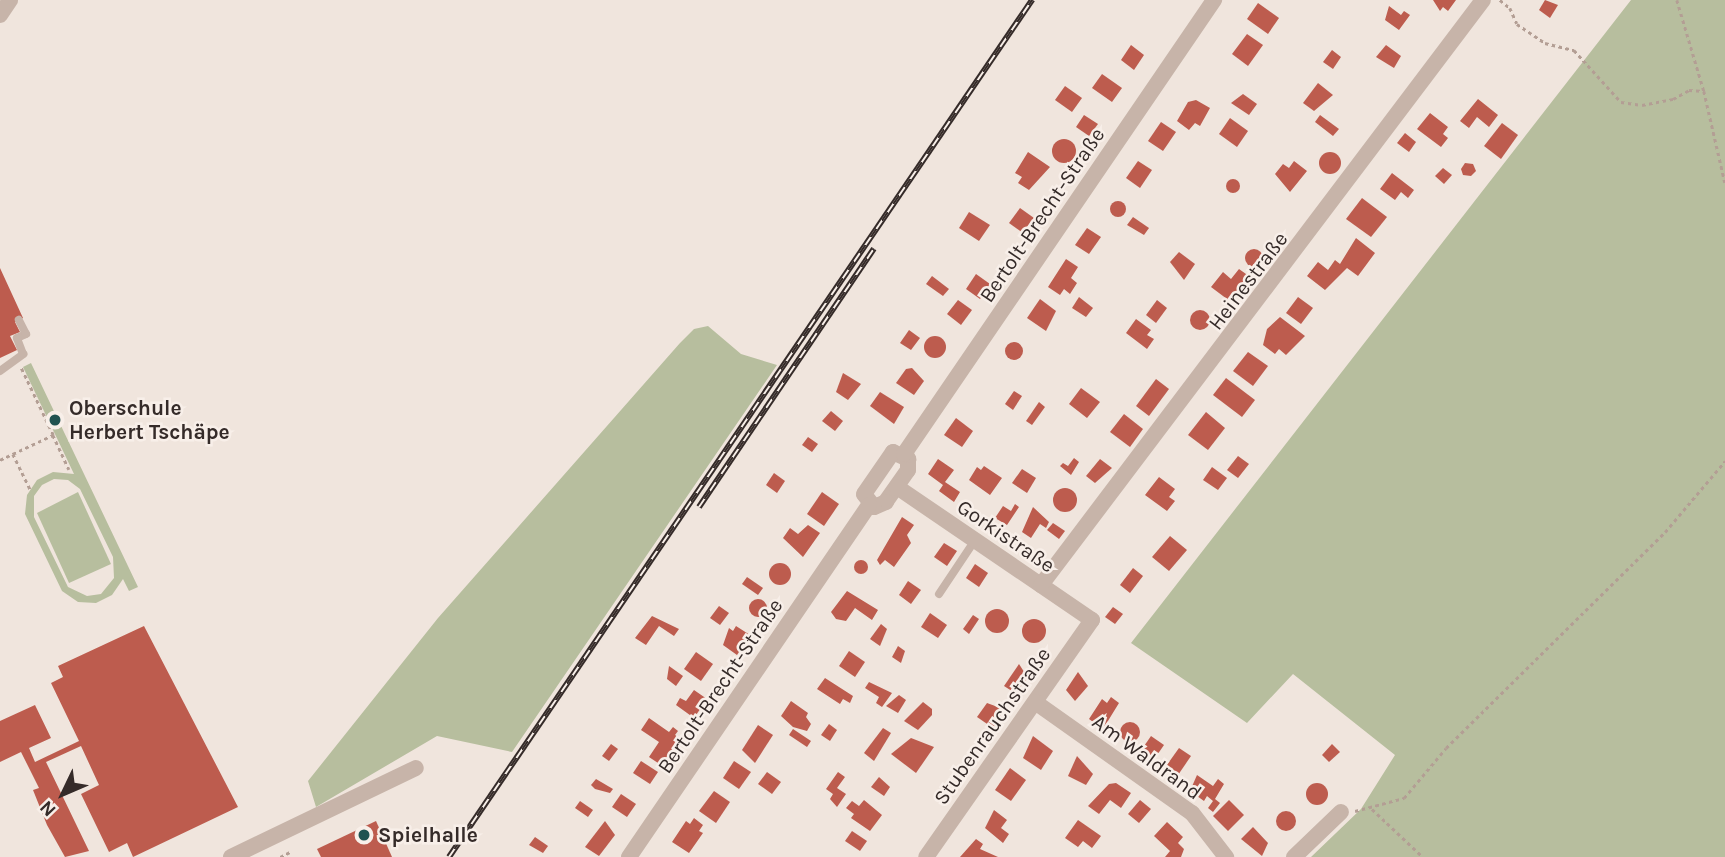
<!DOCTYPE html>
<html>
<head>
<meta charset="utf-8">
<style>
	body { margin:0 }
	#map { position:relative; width:1725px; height:857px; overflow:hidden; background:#f0e5dd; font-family:Karla,sans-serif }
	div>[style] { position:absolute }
	.green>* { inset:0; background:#b7be9e }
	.building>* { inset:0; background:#bd5c4e }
	.round { border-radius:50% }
	.path>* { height:2.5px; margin-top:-1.25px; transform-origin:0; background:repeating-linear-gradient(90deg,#b39e94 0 3.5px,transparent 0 7px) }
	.lane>* { height:8px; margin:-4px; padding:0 4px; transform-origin:4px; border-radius:4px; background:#c7b4a9 }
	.street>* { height:16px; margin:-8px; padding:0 8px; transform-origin:8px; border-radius:8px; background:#c7b4a9 }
	.rail>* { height:6px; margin-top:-3px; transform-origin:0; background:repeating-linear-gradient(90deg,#f8efe9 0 10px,#352b29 0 20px); box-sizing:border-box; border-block:2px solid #352b29 }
	.dots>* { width:19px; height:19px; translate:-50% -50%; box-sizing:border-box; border:4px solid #f8efe9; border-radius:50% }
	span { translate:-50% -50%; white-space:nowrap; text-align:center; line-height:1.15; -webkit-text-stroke:5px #f8efe9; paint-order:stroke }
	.street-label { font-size:21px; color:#352b29 }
	.poi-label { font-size:21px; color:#352b29; font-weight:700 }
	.left { translate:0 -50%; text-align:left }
	.north { position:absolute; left:28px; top:759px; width:70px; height:70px; -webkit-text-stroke:5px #f8efe9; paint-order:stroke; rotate:226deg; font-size:19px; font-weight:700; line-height:28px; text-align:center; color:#352b29 }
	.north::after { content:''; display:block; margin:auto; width:24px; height:32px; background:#352b29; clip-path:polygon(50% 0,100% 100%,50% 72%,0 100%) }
</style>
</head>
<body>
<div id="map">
	<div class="green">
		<div style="clip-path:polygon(1631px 0,1725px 0,1725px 857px,1311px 857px,1361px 809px,1395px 755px,1293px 674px,1247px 723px,1131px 643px)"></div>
		<div style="clip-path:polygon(708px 326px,741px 354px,777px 365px,512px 752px,437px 736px,316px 807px,308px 781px,438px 618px,680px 343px,694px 329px)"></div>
		<div style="clip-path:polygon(evenodd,31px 363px,138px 587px,129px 591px,123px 579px,112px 595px,96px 603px,78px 602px,62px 591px,25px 514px,27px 495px,37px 480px,53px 472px,74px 474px,23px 367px,31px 363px,54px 479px,68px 480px,80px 489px,113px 557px,114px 578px,101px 594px,87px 596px,68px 587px,34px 517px,34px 496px,42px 485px,54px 479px)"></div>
		<div style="clip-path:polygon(78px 492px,111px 564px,69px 583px,37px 513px)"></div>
	</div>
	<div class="building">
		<div style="clip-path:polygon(1433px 0,1456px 0,1448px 11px,1443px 7px,1440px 11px)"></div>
		<div style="clip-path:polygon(1545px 0,1558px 5px,1550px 18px,1539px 10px)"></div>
		<div style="clip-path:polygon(1258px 3px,1279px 18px,1268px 34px,1247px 19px)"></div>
		<div style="clip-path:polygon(1389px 6px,1401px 15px,1404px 11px,1410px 15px,1399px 30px,1385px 20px)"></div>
		<div style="clip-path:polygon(1247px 34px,1263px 45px,1248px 66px,1232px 54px)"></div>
		<div style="clip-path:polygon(1131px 45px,1144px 55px,1134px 70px,1121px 60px)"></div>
		<div style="clip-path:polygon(1386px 45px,1401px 56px,1394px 68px,1376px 57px)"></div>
		<div style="clip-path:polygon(1332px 50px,1341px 57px,1333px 69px,1323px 62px)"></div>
		<div style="clip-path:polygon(1102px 74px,1122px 88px,1112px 102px,1092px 88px)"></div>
		<div style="clip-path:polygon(1318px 83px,1333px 95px,1314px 111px,1303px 103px)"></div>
		<div style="clip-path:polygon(1065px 86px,1082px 98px,1072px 112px,1055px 100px)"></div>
		<div style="clip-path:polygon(1243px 94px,1257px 104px,1249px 115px,1231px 103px)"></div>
		<div style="clip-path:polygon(1478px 99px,1498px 115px,1489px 127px,1477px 117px,1469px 128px,1460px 121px)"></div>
		<div style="clip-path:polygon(1196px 100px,1210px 108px,1200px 126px,1195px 123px,1189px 130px,1177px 121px,1188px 102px)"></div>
		<div style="clip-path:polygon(1430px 113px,1448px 127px,1443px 134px,1448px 138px,1441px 147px,1417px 129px)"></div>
		<div style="clip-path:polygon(1084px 115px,1098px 124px,1089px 136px,1076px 127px)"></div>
		<div style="clip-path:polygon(1320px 115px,1339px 129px,1333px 136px,1315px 122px)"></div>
		<div style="clip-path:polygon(1230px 118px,1248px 131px,1237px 147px,1219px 134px)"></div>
		<div style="clip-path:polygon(1161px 122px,1176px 132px,1163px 151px,1148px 141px)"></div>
		<div style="clip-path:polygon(1502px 123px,1518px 135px,1501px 159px,1484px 146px)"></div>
		<div style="clip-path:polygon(1405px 133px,1416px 142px,1409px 152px,1397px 143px)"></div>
		<div class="round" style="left:1052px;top:139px;width:24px;height:24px"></div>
		<div class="round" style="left:1319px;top:152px;width:22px;height:22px"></div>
		<div style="clip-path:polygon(1028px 152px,1050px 167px,1029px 190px,1018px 183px,1022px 177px,1015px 173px)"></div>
		<div style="clip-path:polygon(1138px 161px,1152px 170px,1140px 188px,1126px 178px)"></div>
		<div style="clip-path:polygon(1294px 161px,1307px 171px,1290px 192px,1275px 174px,1283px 164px,1289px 168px)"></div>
		<div style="clip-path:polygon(1465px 163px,1473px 164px,1476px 171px,1471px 176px,1463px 175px,1461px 169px)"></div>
		<div style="clip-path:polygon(1443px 168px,1452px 175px,1444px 184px,1435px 176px)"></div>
		<div style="clip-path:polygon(1392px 173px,1414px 190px,1408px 198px,1401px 192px,1395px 200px,1380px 189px)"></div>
		<div class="round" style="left:1226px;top:179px;width:14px;height:14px"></div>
		<div style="clip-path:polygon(1362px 198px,1387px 217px,1371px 237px,1346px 219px)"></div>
		<div class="round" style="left:1110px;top:201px;width:16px;height:16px"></div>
		<div style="clip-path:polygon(1020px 208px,1034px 218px,1023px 233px,1009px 223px)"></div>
		<div style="clip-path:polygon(969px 212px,990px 225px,979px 241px,959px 228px)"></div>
		<div style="clip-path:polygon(1133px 217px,1149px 228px,1144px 235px,1127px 225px)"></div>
		<div style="clip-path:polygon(1087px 228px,1101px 237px,1089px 254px,1075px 245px)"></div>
		<div style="clip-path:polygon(1356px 238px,1375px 253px,1358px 276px,1347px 268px,1325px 290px,1307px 276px,1318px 262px,1328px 270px,1335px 260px,1340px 264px)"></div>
		<div class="round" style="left:1245px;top:249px;width:18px;height:18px"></div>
		<div style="clip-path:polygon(1179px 252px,1195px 264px,1184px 280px,1170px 262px)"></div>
		<div style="clip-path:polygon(1066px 259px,1078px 267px,1071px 278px,1077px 283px,1070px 294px,1064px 289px,1060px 295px,1048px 287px)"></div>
		<div style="clip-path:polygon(0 268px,23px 318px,15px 322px,20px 332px,10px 336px,17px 350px,0 358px)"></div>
		<div style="clip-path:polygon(1239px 269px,1253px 279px,1231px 302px,1211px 287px,1223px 272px,1231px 279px)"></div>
		<div style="clip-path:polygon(976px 274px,990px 284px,980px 299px,966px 289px)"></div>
		<div style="clip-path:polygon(932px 276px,949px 289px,943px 296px,926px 284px)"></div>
		<div style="clip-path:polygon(1079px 297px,1093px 308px,1086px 317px,1072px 308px)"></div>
		<div style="clip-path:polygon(1298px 297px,1313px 308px,1301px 324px,1286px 313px)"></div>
		<div style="clip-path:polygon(1040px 299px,1056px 311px,1046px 331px,1027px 318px)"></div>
		<div style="clip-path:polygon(958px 300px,972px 310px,961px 325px,947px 314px)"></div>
		<div style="clip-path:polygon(1157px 300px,1167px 308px,1156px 323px,1146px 315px)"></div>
		<div class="round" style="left:1190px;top:310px;width:20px;height:20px"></div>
		<div style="clip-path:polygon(1280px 317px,1305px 336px,1286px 355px,1279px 349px,1275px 354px,1263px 345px,1267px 329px)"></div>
		<div style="clip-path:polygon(1136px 319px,1151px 330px,1147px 335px,1154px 339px,1147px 349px,1126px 333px)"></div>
		<div style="clip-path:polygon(909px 330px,920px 338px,911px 350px,900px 343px)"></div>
		<div class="round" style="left:924px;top:336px;width:22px;height:22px"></div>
		<div class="round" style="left:1005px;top:342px;width:18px;height:18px"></div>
		<div style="clip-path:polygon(1248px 352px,1268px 366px,1253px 386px,1233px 371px)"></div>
		<div style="clip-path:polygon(912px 368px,924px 381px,914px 395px,896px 383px,906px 369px)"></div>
		<div style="clip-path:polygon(843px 373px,861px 384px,848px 400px,836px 392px)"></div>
		<div style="clip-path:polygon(1226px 378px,1255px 400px,1242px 417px,1213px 395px)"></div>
		<div style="clip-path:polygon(1156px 379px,1169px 389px,1149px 416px,1136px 406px)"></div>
		<div style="clip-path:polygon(1081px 388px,1100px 402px,1087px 418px,1069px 404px)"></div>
		<div style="clip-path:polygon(1014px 391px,1022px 396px,1013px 410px,1005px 404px)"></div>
		<div style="clip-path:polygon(880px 392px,904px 407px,894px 424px,870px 406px)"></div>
		<div style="clip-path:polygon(1039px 402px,1045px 407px,1032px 425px,1026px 421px)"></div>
		<div style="clip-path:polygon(831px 411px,843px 421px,835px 431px,822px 421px)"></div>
		<div style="clip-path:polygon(1206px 412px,1225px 428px,1208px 450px,1188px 435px)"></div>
		<div style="clip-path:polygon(1124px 414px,1143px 429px,1130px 447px,1110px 432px)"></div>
		<div style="clip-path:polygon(956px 418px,973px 431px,962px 447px,944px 435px)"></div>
		<div style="clip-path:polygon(808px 437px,818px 444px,812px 452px,802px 445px)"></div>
		<div style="clip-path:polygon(1238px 456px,1249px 464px,1238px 478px,1227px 470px)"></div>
		<div style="clip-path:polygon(1074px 458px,1079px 462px,1071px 475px,1060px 466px,1063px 463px,1068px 466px)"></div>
		<div style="clip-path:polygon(938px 459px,954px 470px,945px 482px,960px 492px,954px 502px,939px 491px,943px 485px,928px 474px)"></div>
		<div style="clip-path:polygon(1100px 459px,1112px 468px,1095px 483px,1086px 476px)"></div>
		<div style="clip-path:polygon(984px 466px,1002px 478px,990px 495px,969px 480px,977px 467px,981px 470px)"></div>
		<div style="clip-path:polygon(1212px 467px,1227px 478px,1218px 490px,1203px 480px)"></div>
		<div style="clip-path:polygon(1022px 469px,1036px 478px,1027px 493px,1012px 483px)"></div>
		<div style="clip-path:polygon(774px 473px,785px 481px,777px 493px,766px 485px)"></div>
		<div style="clip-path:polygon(1159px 477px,1175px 489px,1169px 497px,1175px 501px,1167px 511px,1145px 495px)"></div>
		<div class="round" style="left:1053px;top:488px;width:24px;height:24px"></div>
		<div style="clip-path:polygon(822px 492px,839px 504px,824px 526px,807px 514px)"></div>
		<div style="clip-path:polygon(1015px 504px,1019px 507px,1007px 525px,995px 518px,1003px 506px,1011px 511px)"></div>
		<div style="clip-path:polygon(1033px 507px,1049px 522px,1046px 528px,1040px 524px,1031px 538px,1022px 532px)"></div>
		<div style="clip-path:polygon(902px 517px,914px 525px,907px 535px,911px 543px,894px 567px,885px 560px,880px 565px,877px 560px)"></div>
		<div style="clip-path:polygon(1053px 523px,1065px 531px,1059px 539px,1047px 530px)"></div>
		<div style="clip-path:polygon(808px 525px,820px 533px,803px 557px,783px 538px,790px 528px,798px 534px)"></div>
		<div style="clip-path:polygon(1170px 536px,1187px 550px,1169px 571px,1152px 557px)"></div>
		<div style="clip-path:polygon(944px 543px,957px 551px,947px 566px,934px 557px)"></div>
		<div class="round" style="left:854px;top:560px;width:14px;height:14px"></div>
		<div class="round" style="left:769px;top:563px;width:22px;height:22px"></div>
		<div style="clip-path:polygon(975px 564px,988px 573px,979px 587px,966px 578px)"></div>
		<div style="clip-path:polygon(1133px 568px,1143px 576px,1130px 593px,1120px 585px)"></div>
		<div style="clip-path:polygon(747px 577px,763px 588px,758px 595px,742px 584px)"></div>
		<div style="clip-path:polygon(908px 581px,921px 590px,911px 604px,899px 595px)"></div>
		<div style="clip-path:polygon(847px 591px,878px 610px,872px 620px,855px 608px,846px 621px,836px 619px,831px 612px)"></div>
		<div class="round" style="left:749px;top:599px;width:18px;height:18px"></div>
		<div style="clip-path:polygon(719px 606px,729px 613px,720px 625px,710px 618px)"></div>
		<div style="clip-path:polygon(1113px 607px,1123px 614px,1115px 624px,1105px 617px)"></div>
		<div class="round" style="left:985px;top:609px;width:24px;height:24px"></div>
		<div style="clip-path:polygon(930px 613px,947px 625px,938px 638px,921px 627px)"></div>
		<div style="clip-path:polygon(973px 615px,979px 619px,969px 634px,963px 629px)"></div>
		<div style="clip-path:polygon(652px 616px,679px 629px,674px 636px,659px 626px,646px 645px,635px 638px)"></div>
		<div class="round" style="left:1022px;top:619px;width:24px;height:24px"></div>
		<div style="clip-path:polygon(881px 624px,887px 629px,880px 646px,870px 639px)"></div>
		<div style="clip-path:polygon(144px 626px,238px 807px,133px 857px,127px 843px,109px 852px,81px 794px,99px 785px,81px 746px,46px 762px,89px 851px,65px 857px,47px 825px,33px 790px,39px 788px,21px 752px,0 762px,0 721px,35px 705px,51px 738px,29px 748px,35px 762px,79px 741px,51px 683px,63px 677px,58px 666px)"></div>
		<div style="clip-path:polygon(736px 626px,750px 635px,737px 655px,723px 645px,729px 628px,733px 631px)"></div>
		<div style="clip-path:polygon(898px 646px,905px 651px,901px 663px,892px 657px)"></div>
		<div style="clip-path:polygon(849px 651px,865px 662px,855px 677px,839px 666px)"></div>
		<div style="clip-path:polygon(696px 652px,713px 664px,701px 681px,684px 669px)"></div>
		<div style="clip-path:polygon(1019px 664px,1028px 678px,1015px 693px,1004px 686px)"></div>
		<div style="clip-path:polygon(669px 666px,683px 676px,676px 686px,667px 679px)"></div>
		<div style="clip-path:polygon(1078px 672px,1088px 686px,1075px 701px,1066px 690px)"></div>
		<div style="clip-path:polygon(825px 678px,853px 696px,850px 703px,843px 699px,840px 704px,817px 689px)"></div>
		<div style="clip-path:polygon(869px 682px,892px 693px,882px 707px,876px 703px,879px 697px,865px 688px)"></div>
		<div style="clip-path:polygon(694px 690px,707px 699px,694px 718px,676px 705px,680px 698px,686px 701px)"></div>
		<div style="clip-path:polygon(899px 695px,906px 700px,898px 713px,886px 706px)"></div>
		<div style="clip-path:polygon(1111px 697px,1119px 703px,1103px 729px,1089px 719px,1102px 699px,1107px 703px)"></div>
		<div style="clip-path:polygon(791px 701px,808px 713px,806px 717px,811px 724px,807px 731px,793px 727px,781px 716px)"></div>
		<div style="clip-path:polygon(923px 702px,932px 709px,932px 715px,918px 730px,904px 721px)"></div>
		<div style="clip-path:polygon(987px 703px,1006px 710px,993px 728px,977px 717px)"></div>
		<div style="clip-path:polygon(649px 718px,669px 732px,673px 727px,678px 731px,675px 735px,680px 738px,661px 765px,649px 757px,659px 742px,641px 730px)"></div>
		<div class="round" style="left:1120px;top:722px;width:20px;height:20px"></div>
		<div style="clip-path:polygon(829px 724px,837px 730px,830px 741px,821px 735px)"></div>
		<div style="clip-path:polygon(758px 725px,773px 735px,755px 763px,742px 750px)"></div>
		<div style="clip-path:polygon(883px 728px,891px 733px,874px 761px,864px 753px)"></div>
		<div style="clip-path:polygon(793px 729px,811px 741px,807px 747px,789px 735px)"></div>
		<div style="clip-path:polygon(1033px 736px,1053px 751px,1041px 770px,1023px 758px)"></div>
		<div style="clip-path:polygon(1151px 736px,1164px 745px,1155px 758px,1142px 749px)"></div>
		<div style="clip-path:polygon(911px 738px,934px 747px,916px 773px,891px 754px)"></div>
		<div style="clip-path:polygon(611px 744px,618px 749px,609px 761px,602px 756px)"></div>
		<div style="clip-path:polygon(1332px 744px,1340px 752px,1329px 762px,1322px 755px)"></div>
		<div style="clip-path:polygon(1179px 748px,1191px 756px,1176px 778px,1164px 769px)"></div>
		<div style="clip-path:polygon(1077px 756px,1093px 774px,1086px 785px,1068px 776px)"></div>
		<div style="clip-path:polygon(641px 761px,658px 772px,650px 784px,633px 773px)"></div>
		<div style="clip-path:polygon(734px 761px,751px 772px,739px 789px,723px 778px)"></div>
		<div style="clip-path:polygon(1010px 768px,1026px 780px,1011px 801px,995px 790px)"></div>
		<div style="clip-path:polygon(767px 772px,781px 782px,772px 794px,758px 784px)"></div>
		<div style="clip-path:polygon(838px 772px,845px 777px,837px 788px,846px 794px,837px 807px,830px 799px,833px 794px,826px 789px)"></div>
		<div style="clip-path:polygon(1197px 775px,1213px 786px,1218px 779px,1224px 784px,1215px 799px,1220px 803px,1213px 812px,1208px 808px,1213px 801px,1207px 796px,1204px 801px,1190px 791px)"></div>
		<div style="clip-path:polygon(879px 777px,890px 787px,884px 796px,871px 787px)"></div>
		<div style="clip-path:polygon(596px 779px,613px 789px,610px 793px,595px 789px,591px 785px)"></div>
		<div style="clip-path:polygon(1116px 783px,1131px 793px,1121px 808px,1110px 800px,1099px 814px,1088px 806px,1109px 784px)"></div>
		<div class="round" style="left:1306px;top:783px;width:22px;height:22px"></div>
		<div style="clip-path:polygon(714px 791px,730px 802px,716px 823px,699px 811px)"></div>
		<div style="clip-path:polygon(621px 794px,636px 804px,627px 817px,612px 807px)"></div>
		<div style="clip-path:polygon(864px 800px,882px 815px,870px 831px,851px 818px,854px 814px,846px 808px,852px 801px,859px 806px)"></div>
		<div style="clip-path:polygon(1140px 800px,1151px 809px,1139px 823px,1128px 814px)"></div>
		<div style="clip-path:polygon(1229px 800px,1244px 815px,1228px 831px,1213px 816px)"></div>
		<div style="clip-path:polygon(580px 801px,593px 810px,588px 817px,575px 808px)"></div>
		<div style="clip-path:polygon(994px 810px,1007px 820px,1001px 828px,1009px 834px,1003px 843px,985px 828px)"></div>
		<div class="round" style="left:1276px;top:811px;width:20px;height:20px"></div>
		<div style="clip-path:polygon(694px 818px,703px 825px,699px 831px,703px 833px,689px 853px,672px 842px,686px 821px,690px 824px)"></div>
		<div style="clip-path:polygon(1078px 820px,1101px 836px,1092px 848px,1083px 841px,1078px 847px,1065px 838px)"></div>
		<div style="clip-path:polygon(376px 821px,392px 857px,321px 857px,317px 849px)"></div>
		<div style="clip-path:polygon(605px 821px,615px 835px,599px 856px,585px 847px)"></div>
		<div style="clip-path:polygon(1167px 822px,1183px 837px,1178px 843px,1184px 849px,1181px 857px,1165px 857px,1170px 851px,1154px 836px)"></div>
		<div style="clip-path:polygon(1253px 827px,1268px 843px,1262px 856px,1241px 839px)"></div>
		<div style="clip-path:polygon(852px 831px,867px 841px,860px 851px,845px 841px)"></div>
		<div style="clip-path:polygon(535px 837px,548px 846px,543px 853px,529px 845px)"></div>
		<div style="clip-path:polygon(976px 839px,983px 844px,980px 849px,998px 857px,960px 857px)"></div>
	</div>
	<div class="path">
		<div style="left:1500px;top:0;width:13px;rotate:39deg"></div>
		<div style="left:1510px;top:8px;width:17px;rotate:66deg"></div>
		<div style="left:1517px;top:24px;width:34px;rotate:34deg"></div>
		<div style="left:1545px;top:43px;width:30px;rotate:14deg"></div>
		<div style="left:1574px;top:50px;width:70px;rotate:47.9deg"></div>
		<div style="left:1621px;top:102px;width:21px;rotate:8deg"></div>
		<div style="left:1642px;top:105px;width:32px;rotate:-11deg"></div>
		<div style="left:1673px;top:99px;width:18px;rotate:-29deg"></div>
		<div style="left:1689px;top:90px;width:15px;rotate:4deg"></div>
		<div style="left:1677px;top:0;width:95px;rotate:73.5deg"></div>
		<div style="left:1704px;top:91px;width:94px;rotate:77.1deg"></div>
		<div style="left:53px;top:435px;width:38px;rotate:65deg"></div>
		<div style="left:13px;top:454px;width:39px;rotate:64deg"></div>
		<div style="left:0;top:460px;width:59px;rotate:-25.3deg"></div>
		<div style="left:53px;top:435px;width:74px;rotate:-115.5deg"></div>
		<div style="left:1372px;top:809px;width:70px;rotate:43.3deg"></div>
		<div style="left:1355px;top:811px;width:51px;rotate:-14.9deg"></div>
		<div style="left:1404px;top:798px;width:65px;rotate:-50deg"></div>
		<div style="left:1446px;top:748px;width:308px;rotate:-44.6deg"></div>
		<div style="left:1665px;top:532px;width:93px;rotate:-49.8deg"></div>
		<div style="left:280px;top:857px;width:13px;rotate:-27deg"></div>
	</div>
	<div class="lane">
		<div style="left:0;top:371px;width:29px;rotate:-36deg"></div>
		<div style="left:23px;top:354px;width:17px;rotate:-111deg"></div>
		<div style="left:17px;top:338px;width:10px;rotate:-24deg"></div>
		<div style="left:26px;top:334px;width:16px;rotate:-117deg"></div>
		<div style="left:939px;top:594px;width:65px;rotate:-56.3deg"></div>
	</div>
	<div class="street">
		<div style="left:0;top:15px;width:18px;rotate:-56deg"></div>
		<div style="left:893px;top:452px;width:17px;rotate:25deg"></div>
		<div style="left:908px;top:459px;width:11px;rotate:90deg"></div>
		<div style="left:908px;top:470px;width:39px;rotate:125deg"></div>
		<div style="left:886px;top:502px;width:13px;rotate:157deg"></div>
		<div style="left:874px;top:507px;width:16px;rotate:-128deg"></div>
		<div style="left:864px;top:494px;width:51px;rotate:-55.4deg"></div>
		<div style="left:904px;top:454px;width:550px;rotate:-55.67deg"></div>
		<div style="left:897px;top:487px;width:236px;rotate:34.3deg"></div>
		<div style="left:1092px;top:620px;width:289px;rotate:125deg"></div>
		<div style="left:1041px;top:585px;width:733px;rotate:-52.93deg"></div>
		<div style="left:1035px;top:702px;width:192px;rotate:35.3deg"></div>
		<div style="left:1192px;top:813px;width:56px;rotate:52.3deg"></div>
		<div style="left:231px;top:857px;width:205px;rotate:-25.7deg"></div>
		<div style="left:629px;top:857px;width:426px;rotate:-55.7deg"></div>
		<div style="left:1294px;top:857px;width:65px;rotate:-43.8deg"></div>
	</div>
	<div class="rail">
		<div style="left:699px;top:507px;width:312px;rotate:-55.9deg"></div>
		<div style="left:449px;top:857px;width:1037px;rotate:-55.77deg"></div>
	</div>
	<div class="dots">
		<div style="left:55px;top:420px;background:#215351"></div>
		<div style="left:364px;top:835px;background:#215351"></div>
	</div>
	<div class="street-label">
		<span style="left:1042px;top:215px;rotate:-56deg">Bertolt-Brecht-Straße</span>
		<span style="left:1248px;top:281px;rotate:-53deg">Heinestraße</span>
		<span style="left:1006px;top:536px;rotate:34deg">Gorkistraße</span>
		<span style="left:720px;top:686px;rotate:-56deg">Bertolt-Brecht-Straße</span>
		<span style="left:992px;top:726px;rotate:-55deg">Stubenrauchstraße</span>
		<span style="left:1147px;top:757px;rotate:36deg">Am Waldrand</span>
	</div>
	<div class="poi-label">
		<span class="left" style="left:69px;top:420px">Oberschule<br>Herbert Tschäpe</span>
		<span class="left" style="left:378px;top:835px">Spielhalle</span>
	</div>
	<div class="north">N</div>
</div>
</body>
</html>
